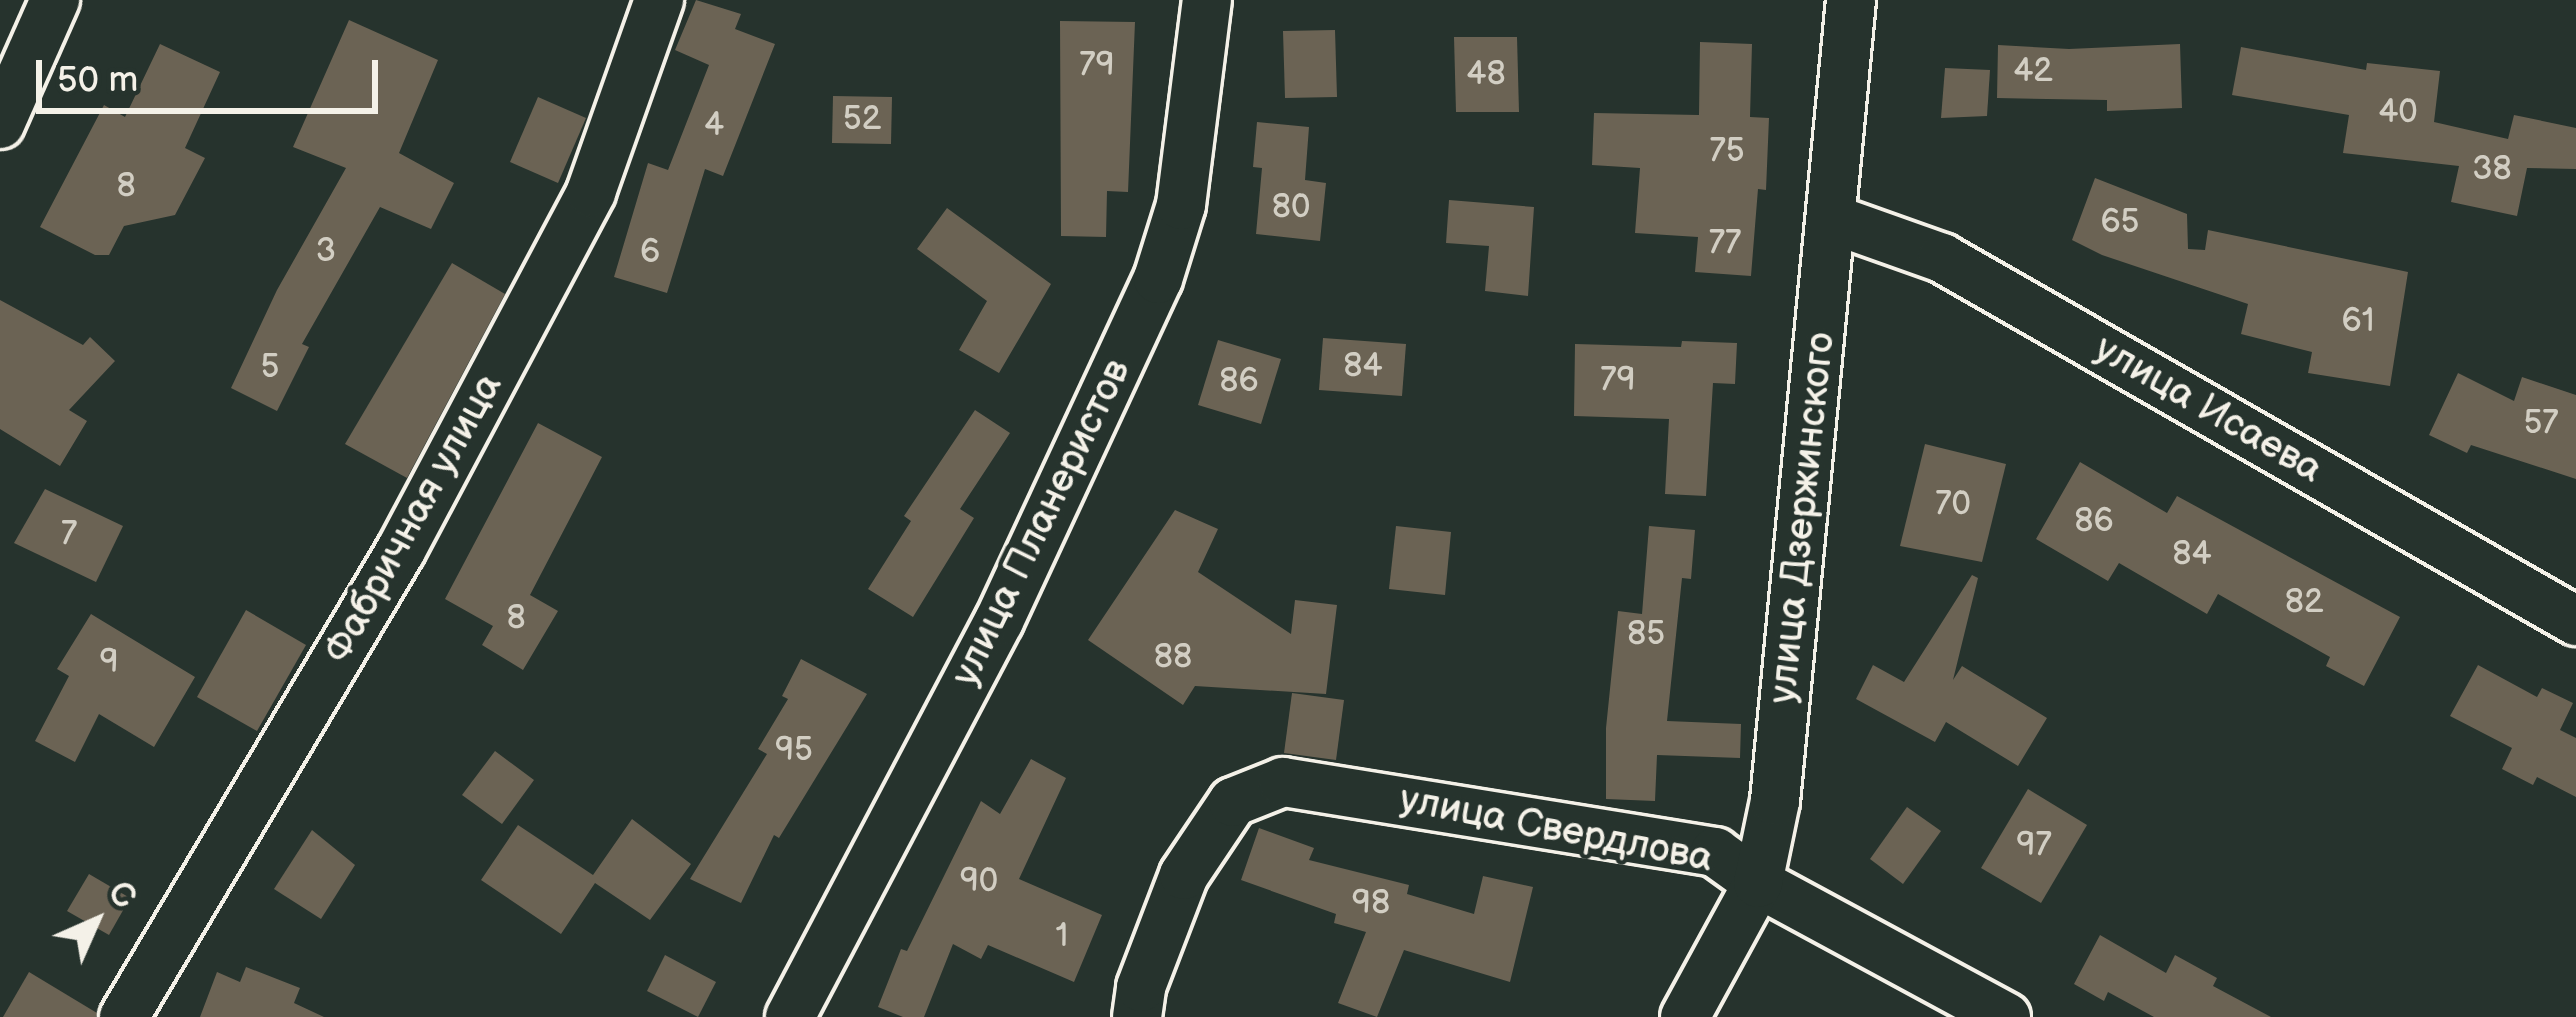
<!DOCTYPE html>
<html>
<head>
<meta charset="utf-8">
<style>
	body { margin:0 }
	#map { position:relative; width:2576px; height:1017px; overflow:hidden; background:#26332d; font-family:"Balsamiq Sans",sans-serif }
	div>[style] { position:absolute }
	.building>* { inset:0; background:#6b6354 }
	.roads { filter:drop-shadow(3px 0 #f4f1e8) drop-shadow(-3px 0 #f4f1e8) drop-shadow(0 3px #f4f1e8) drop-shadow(0 -3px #f4f1e8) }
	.minor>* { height:48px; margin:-24px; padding:0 24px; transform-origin:24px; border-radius:24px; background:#26332d }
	span { translate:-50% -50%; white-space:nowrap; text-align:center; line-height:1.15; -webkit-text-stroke:9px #26332d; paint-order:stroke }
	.number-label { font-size:33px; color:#d2cec3 }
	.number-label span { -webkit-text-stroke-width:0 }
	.street-label { font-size:39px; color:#f4f1e8 }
	.north { position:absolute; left:36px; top:861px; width:120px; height:120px; -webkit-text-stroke:9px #26332d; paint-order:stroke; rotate:45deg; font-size:33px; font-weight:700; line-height:48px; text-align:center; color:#f4f1e8 }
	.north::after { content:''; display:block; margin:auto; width:42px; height:54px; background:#f4f1e8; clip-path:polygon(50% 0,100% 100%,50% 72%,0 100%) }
	.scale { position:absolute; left:36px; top:60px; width:342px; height:54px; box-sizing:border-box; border:6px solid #f4f1e8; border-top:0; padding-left:15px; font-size:36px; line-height:42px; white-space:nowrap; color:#f4f1e8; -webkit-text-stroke:9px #26332d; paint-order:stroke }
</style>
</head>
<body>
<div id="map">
	<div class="building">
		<div style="clip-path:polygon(696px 0,741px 14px,735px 29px,775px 44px,723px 176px,705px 169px,667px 293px,614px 277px,648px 163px,668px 170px,709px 65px,675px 50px)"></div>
		<div style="clip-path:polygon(349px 20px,438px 60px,399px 153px,454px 183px,431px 229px,380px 207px,302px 344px,309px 347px,277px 411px,231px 388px,277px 290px,346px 168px,293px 147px)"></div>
		<div style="clip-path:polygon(1060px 21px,1135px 22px,1128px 192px,1107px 191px,1106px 237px,1061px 236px)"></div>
		<div style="clip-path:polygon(1335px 30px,1337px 97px,1285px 98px,1283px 31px)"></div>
		<div style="clip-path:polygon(1454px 37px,1517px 37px,1519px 112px,1456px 112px)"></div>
		<div style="clip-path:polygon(1700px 42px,1752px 44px,1750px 117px,1769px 118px,1766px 190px,1758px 189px,1751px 276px,1695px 272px,1698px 237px,1635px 233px,1640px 168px,1592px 165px,1594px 113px,1699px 115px)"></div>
		<div style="clip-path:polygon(160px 44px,220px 72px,185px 148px,205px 158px,175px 215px,124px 226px,109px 255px,95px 255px,40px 227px,104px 105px,125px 117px)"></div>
		<div style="clip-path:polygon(2180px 44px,2182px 108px,2107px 111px,2107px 100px,1997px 98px,1998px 45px,2069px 49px)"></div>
		<div style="clip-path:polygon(2241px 47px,2366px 70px,2367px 63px,2440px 71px,2434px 122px,2508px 139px,2514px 115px,2576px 128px,2576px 169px,2527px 168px,2517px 216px,2451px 202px,2459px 166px,2343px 153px,2349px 115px,2232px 95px)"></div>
		<div style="clip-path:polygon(1945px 68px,1990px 70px,1987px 116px,1941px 118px)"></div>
		<div style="clip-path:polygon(833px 96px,892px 97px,891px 144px,832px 143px)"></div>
		<div style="clip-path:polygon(538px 97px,586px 118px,558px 183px,510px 162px)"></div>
		<div style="clip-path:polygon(1257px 122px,1309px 127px,1305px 180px,1326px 183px,1320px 241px,1256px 234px,1262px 168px,1253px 167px)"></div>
		<div style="clip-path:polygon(2095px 178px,2187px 214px,2188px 249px,2205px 250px,2208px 230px,2408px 272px,2390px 386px,2308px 373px,2312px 352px,2241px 334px,2248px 304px,2102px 255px,2072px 240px)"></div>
		<div style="clip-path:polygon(1449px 200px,1534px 207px,1528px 296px,1485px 291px,1489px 246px,1446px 243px)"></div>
		<div style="clip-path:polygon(947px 208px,1051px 284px,999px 373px,959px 350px,987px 301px,917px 249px)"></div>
		<div style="clip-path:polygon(452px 263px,505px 294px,407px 478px,345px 444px)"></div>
		<div style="clip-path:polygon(0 300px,83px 345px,90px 337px,115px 361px,69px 410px,87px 421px,60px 466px,0 429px)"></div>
		<div style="clip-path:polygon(1323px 338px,1406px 344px,1402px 396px,1319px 390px)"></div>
		<div style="clip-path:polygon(1218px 340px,1281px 359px,1261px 424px,1198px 405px)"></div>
		<div style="clip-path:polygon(1682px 341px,1737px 343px,1735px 384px,1713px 383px,1706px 496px,1665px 494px,1669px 419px,1574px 416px,1575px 344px,1681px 347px)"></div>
		<div style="clip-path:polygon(2458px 373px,2514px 401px,2522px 377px,2576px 395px,2576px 479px,2471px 445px,2467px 453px,2429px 435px)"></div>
		<div style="clip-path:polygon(975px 410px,1010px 433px,960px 509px,974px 518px,913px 617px,868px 589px,911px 521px,904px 516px)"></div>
		<div style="clip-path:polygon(538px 423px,602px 457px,530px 595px,558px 611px,523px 670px,482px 645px,493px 626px,445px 599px)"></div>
		<div style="clip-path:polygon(1925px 444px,2006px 464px,1982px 562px,1900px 546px)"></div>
		<div style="clip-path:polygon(2080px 462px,2167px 513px,2177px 496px,2400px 617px,2364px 686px,2326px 666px,2330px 657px,2218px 594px,2207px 614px,2119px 563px,2108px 581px,2036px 539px)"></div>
		<div style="clip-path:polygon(45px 489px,123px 526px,96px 582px,14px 543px)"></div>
		<div style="clip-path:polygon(1175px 510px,1218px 529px,1198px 572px,1291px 634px,1295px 600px,1337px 605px,1326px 694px,1195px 686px,1183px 705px,1088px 640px)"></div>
		<div style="clip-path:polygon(1396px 526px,1451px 532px,1445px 595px,1389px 589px)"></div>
		<div style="clip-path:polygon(1649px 526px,1695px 530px,1691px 579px,1682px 578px,1667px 721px,1741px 724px,1740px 758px,1657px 755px,1655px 801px,1606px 799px,1606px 728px,1618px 611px,1642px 614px)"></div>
		<div style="clip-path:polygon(1972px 575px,1978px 578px,1953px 680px,1962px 666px,2047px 718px,2018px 766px,1946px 722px,1935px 742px,1856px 699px,1873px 665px,1904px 682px)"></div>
		<div style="clip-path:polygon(246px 610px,306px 645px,257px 731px,197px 697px)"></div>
		<div style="clip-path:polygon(91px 614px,195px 677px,154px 747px,99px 714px,75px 762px,35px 741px,69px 676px,57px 669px)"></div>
		<div style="clip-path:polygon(801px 659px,867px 694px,779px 838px,774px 835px,741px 903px,690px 879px,767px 754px,758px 749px,788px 699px,782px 696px)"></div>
		<div style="clip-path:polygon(2478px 665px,2537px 697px,2542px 688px,2573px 703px,2560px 730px,2576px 738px,2576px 797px,2537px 777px,2533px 785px,2502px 769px,2512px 748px,2450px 716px)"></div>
		<div style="clip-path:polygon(1292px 693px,1344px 700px,1336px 760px,1284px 753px)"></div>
		<div style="clip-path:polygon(495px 751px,534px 780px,502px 824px,462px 795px)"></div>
		<div style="clip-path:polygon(1031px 759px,1066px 778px,1019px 879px,1102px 915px,1074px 982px,988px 945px,981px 959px,953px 944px,924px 1017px,903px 1017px,878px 1007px,901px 949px,907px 951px,981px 801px,1000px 814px)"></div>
		<div style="clip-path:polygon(2028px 789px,2087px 825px,2041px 903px,1981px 868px)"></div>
		<div style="clip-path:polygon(1907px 807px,1941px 831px,1903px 884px,1870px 859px)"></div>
		<div style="clip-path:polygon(632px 819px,691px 864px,650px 920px,595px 883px,561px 934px,481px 880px,518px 825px,593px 875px)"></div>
		<div style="clip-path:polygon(1259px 828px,1314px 848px,1309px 860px,1409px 885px,1407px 894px,1474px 914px,1483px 876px,1533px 887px,1510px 982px,1404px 950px,1377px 1017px,1338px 1003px,1366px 932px,1334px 923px,1336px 914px,1241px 880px)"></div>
		<div style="clip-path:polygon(312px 830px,355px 865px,321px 919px,274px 889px)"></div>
		<div style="clip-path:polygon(89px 874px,130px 898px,109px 935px,67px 911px)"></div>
		<div style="clip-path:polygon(2100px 935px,2166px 973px,2175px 955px,2217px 978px,2213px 986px,2271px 1017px,2154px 1017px,2108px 992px,2104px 1001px,2074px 984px)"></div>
		<div style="clip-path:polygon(665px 955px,716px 982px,698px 1017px,647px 991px)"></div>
		<div style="clip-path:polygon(246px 967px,300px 988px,294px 1003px,324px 1017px,200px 1017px,217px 972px,240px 982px)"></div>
		<div style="clip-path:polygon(29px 972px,97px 1013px,96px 1017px,3px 1017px)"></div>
	</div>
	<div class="roads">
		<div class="minor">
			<div style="left:0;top:124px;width:136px;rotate:-66.1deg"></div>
			<div style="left:1832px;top:219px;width:117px;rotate:19.5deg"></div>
			<div style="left:1942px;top:258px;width:731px;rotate:29.79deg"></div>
			<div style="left:124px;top:1017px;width:543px;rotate:-59.33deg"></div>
			<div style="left:401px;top:550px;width:405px;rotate:-62deg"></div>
			<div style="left:591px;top:192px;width:204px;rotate:-70.5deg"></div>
			<div style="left:790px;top:1017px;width:448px;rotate:-62.2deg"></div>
			<div style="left:999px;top:621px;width:377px;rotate:-65.1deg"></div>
			<div style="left:1158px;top:279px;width:77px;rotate:-72.7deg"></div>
			<div style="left:1181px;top:205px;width:207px;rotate:-82.8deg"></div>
			<div style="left:1137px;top:1017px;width:30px;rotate:-82deg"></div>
			<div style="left:1141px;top:987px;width:120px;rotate:-69deg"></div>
			<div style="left:1184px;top:875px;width:88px;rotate:-56.1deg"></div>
			<div style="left:1233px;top:802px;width:54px;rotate:-21.8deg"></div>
			<div style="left:1283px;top:782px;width:438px;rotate:9.2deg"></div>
			<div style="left:1715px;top:852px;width:53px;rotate:35.8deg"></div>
			<div style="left:1758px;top:883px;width:282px;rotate:28.4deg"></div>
			<div style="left:1685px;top:1017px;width:153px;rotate:-61.4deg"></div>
			<div style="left:1758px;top:883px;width:84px;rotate:-78.3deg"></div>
			<div style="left:1775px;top:801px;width:805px;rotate:-84.58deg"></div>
		</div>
	</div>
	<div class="number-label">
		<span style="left:1097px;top:66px">79</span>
		<span style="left:2033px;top:72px">42</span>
		<span style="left:1486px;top:75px">48</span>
		<span style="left:2398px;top:113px">40</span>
		<span style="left:862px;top:120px">52</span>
		<span style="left:714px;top:126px">4</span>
		<span style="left:1727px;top:152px">75</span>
		<span style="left:2492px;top:170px">38</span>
		<span style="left:126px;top:187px">8</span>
		<span style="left:1291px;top:208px">80</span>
		<span style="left:2120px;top:223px">65</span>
		<span style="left:1725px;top:244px">77</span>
		<span style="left:326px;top:252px">3</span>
		<span style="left:650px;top:253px">6</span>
		<span style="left:2358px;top:322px">61</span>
		<span style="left:1363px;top:367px">84</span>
		<span style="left:270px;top:368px">5</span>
		<span style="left:1618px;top:381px">79</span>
		<span style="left:1239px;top:382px">86</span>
		<span style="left:2541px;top:424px">57</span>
		<span style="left:1953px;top:505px">70</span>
		<span style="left:2094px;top:522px">86</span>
		<span style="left:69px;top:535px">7</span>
		<span style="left:2192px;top:555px">84</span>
		<span style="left:2304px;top:603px">82</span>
		<span style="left:516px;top:619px">8</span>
		<span style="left:1646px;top:635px">85</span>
		<span style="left:1173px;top:658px">88</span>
		<span style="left:109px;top:663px">9</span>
		<span style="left:794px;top:751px">95</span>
		<span style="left:2034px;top:846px">97</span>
		<span style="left:979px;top:882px">90</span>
		<span style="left:1371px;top:904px">98</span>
		<span style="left:1062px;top:937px">1</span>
	</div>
	<div class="street-label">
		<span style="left:2208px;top:410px;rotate:30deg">улица Исаева</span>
		<span style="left:1803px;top:518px;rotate:-84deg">улица Дзержинского</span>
		<span style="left:414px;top:519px;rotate:-61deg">Фабричная улица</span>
		<span style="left:1042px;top:523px;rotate:-64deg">улица Планеристов</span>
		<span style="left:1556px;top:830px;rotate:11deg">улица Свердлова</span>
	</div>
	<div class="north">С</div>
	<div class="scale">50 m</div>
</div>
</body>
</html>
